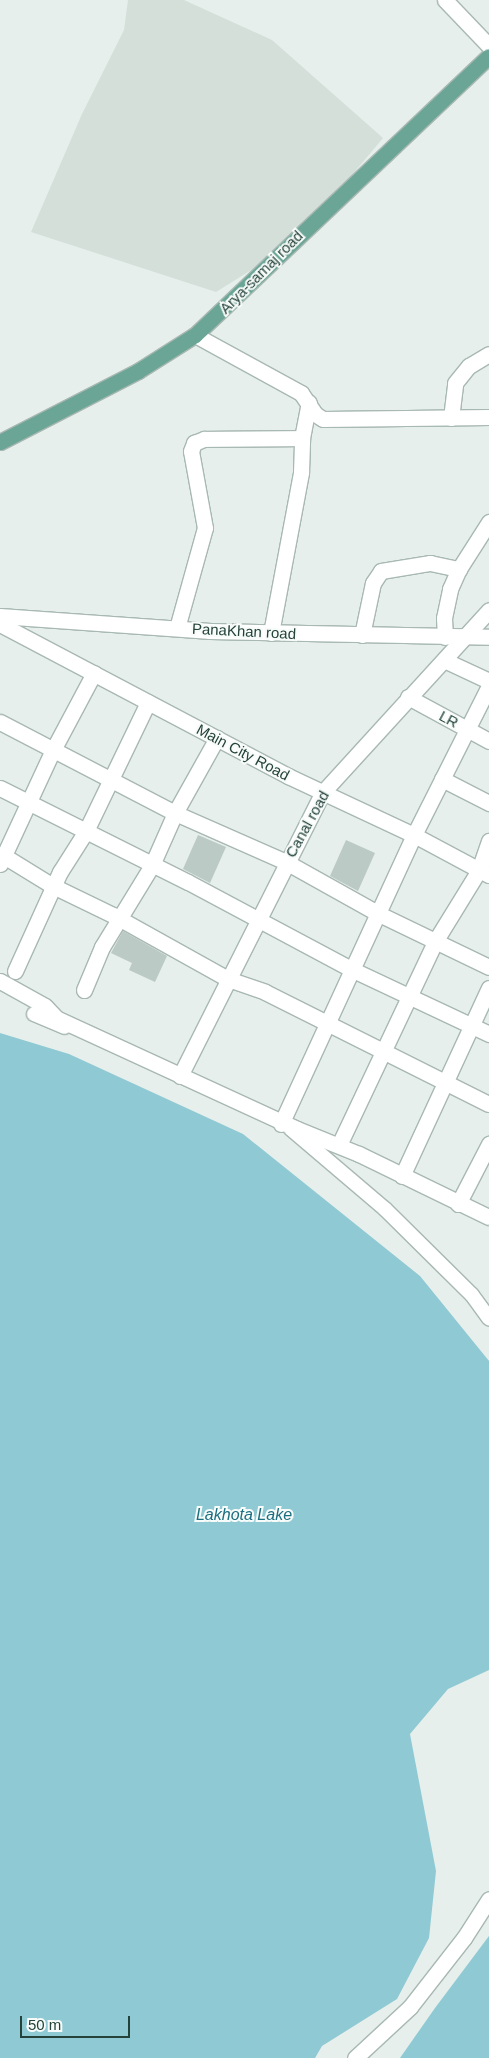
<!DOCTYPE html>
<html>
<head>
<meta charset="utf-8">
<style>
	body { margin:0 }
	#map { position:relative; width:489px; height:2058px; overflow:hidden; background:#e6efeb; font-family:Arial,sans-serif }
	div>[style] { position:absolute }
	.built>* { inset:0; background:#d4dfda }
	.water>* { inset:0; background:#8ec9d4 }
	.building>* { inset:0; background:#bbcac4 }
	.roads { filter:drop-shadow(1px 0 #a8b8b2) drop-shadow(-1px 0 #a8b8b2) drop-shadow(0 1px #a8b8b2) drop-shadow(0 -1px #a8b8b2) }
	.pedestrian>* { height:14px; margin:-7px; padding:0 7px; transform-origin:7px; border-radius:7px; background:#fff }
	.minor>* { height:15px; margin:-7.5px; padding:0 7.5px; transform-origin:7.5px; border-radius:7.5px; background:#fff }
	.tertiary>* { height:15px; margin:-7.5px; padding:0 7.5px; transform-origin:7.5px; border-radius:7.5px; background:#fff }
	.primary>* { height:15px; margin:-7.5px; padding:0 7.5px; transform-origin:7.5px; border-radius:7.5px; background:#6aa596 }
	span { translate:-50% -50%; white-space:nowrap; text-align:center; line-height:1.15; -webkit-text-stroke:4px #f7fbf9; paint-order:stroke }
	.street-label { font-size:15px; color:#24423a }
	.water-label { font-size:16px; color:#1c6f80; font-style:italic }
	.scale { position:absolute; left:20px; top:2016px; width:110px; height:22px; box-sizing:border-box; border:2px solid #24423a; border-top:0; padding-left:6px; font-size:15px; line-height:18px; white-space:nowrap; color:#24423a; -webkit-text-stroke:4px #f7fbf9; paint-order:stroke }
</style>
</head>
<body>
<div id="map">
	<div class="built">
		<div style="clip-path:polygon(128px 0,184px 0,272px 40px,383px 138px,296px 242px,216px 292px,31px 232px,82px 114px,124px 30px)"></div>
	</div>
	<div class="water">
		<div style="clip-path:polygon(0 1033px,69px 1054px,243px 1134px,420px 1276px,489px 1361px,489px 1670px,448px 1689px,410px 1734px,436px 1871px,429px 1938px,397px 1999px,322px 2046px,315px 2058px,0 2058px)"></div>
		<div style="clip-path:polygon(489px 1936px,489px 2058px,400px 2058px,435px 2008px)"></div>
	</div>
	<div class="building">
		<div style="clip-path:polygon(198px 835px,226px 847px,210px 883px,183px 869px)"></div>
		<div style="clip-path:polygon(346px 840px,375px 853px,358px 891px,330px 876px)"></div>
		<div style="clip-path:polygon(123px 931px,167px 956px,155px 982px,129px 970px,132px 963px,111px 953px)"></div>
	</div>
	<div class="roads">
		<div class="pedestrian">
			<div style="left:34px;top:1014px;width:33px;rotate:23deg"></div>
			<div style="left:291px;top:1129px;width:123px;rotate:40.4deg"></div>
			<div style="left:385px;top:1209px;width:122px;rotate:44.7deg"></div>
			<div style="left:472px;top:1295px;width:29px;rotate:54deg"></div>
		</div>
		<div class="minor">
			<div style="left:445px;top:0;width:64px;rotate:46.3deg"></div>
			<div style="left:195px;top:335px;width:121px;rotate:28.7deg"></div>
			<div style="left:301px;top:393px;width:25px;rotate:56deg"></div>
			<div style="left:315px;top:414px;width:9px;rotate:32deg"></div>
			<div style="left:323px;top:419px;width:166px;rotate:-0.7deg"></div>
			<div style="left:451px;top:418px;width:35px;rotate:-83deg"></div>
			<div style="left:455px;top:383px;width:22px;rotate:-51deg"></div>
			<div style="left:469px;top:366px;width:23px;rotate:-31deg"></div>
			<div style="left:177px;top:628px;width:104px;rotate:-74.4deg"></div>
			<div style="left:205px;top:528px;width:78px;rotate:-100.3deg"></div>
			<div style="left:191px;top:451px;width:9px;rotate:-69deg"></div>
			<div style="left:194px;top:443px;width:11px;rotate:-22deg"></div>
			<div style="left:204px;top:439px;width:98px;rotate:-0.6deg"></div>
			<div style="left:271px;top:633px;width:164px;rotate:-79.4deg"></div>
			<div style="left:301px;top:472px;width:34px;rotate:-88deg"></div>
			<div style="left:302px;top:438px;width:36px;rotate:-79deg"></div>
			<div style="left:362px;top:635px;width:53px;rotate:-78.1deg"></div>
			<div style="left:373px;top:583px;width:14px;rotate:-56deg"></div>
			<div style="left:381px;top:571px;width:50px;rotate:-9.3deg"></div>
			<div style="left:430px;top:563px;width:30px;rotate:12deg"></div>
			<div style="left:445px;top:637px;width:19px;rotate:-93deg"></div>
			<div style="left:444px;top:618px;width:30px;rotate:-78deg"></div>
			<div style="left:450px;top:589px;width:22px;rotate:-66deg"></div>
			<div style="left:459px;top:569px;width:56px;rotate:-57.4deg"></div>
			<div style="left:444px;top:660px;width:50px;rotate:25deg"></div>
			<div style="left:408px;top:697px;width:92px;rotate:28.5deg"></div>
			<div style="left:0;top:722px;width:197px;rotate:27.5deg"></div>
			<div style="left:175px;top:813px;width:121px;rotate:23.8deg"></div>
			<div style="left:286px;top:862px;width:107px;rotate:29.2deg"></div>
			<div style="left:379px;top:914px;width:122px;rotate:25.7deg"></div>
			<div style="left:442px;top:779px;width:53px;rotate:27.1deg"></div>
			<div style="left:0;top:788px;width:210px;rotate:26.6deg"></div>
			<div style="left:188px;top:882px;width:185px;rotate:28.1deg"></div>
			<div style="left:351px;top:969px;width:153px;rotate:25.2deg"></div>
			<div style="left:4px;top:856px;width:57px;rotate:31.5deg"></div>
			<div style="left:53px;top:886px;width:67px;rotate:25.8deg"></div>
			<div style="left:113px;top:915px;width:132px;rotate:29.1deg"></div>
			<div style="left:228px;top:979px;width:39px;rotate:19deg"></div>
			<div style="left:265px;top:992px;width:250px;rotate:26.6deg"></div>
			<div style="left:0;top:864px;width:126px;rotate:-65.1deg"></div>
			<div style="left:53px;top:750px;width:87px;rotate:-62deg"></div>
			<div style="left:15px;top:971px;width:109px;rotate:-65.6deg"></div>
			<div style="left:60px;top:872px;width:49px;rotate:-57.6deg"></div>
			<div style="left:86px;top:831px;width:143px;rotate:-64.3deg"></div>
			<div style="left:0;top:981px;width:51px;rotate:29.1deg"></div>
			<div style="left:45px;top:1006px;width:16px;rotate:47deg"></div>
			<div style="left:56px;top:1018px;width:265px;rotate:24.7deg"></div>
			<div style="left:297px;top:1129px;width:67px;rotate:22deg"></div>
			<div style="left:359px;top:1154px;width:144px;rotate:25.9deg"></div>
			<div style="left:84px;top:990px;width:47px;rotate:-67.3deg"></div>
			<div style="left:102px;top:947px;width:96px;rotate:-58.6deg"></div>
			<div style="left:152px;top:865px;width:57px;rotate:-66.1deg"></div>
			<div style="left:175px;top:813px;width:86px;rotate:-60.8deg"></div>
			<div style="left:180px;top:1076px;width:318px;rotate:-63.3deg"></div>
			<div style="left:323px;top:792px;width:246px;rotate:-47.6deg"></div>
			<div style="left:281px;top:1124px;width:318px;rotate:-65.3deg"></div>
			<div style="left:414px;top:835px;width:167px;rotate:-63.3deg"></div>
			<div style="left:339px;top:1145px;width:227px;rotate:-64.7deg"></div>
			<div style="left:436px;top:940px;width:82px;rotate:-58.4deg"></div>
			<div style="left:479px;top:870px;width:31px;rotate:-71deg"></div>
			<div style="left:402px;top:1176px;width:207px;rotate:-65.2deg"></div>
			<div style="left:458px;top:1204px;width:68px;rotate:-62.7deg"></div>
			<div style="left:355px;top:2058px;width:75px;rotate:-42.8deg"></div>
			<div style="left:410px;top:2007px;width:88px;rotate:-52deg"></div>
			<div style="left:464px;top:1938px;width:46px;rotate:-57.3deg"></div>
		</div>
		<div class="tertiary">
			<div style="left:0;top:616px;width:211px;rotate:4.1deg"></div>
			<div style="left:210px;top:631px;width:279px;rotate:1.2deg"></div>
			<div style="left:0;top:624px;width:326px;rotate:27.8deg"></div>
			<div style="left:288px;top:776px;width:139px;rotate:25.1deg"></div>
			<div style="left:414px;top:835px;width:85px;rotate:28.1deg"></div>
		</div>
		<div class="primary">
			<div style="left:0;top:442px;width:155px;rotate:-27.2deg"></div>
			<div style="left:138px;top:371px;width:67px;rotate:-32.3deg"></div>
			<div style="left:195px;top:335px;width:405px;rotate:-43.5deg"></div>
		</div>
	</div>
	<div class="street-label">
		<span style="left:261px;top:272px;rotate:-45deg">Arya-samaj road</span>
		<span style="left:244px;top:631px;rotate:3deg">PanaKhan road</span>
		<span style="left:449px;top:719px;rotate:28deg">LR</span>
		<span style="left:243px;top:752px;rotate:28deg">Main City Road</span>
		<span style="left:307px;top:824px;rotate:-61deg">Canal road</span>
	</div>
	<div class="water-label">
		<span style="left:244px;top:1515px">Lakhota Lake</span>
	</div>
	<div class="scale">50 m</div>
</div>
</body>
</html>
